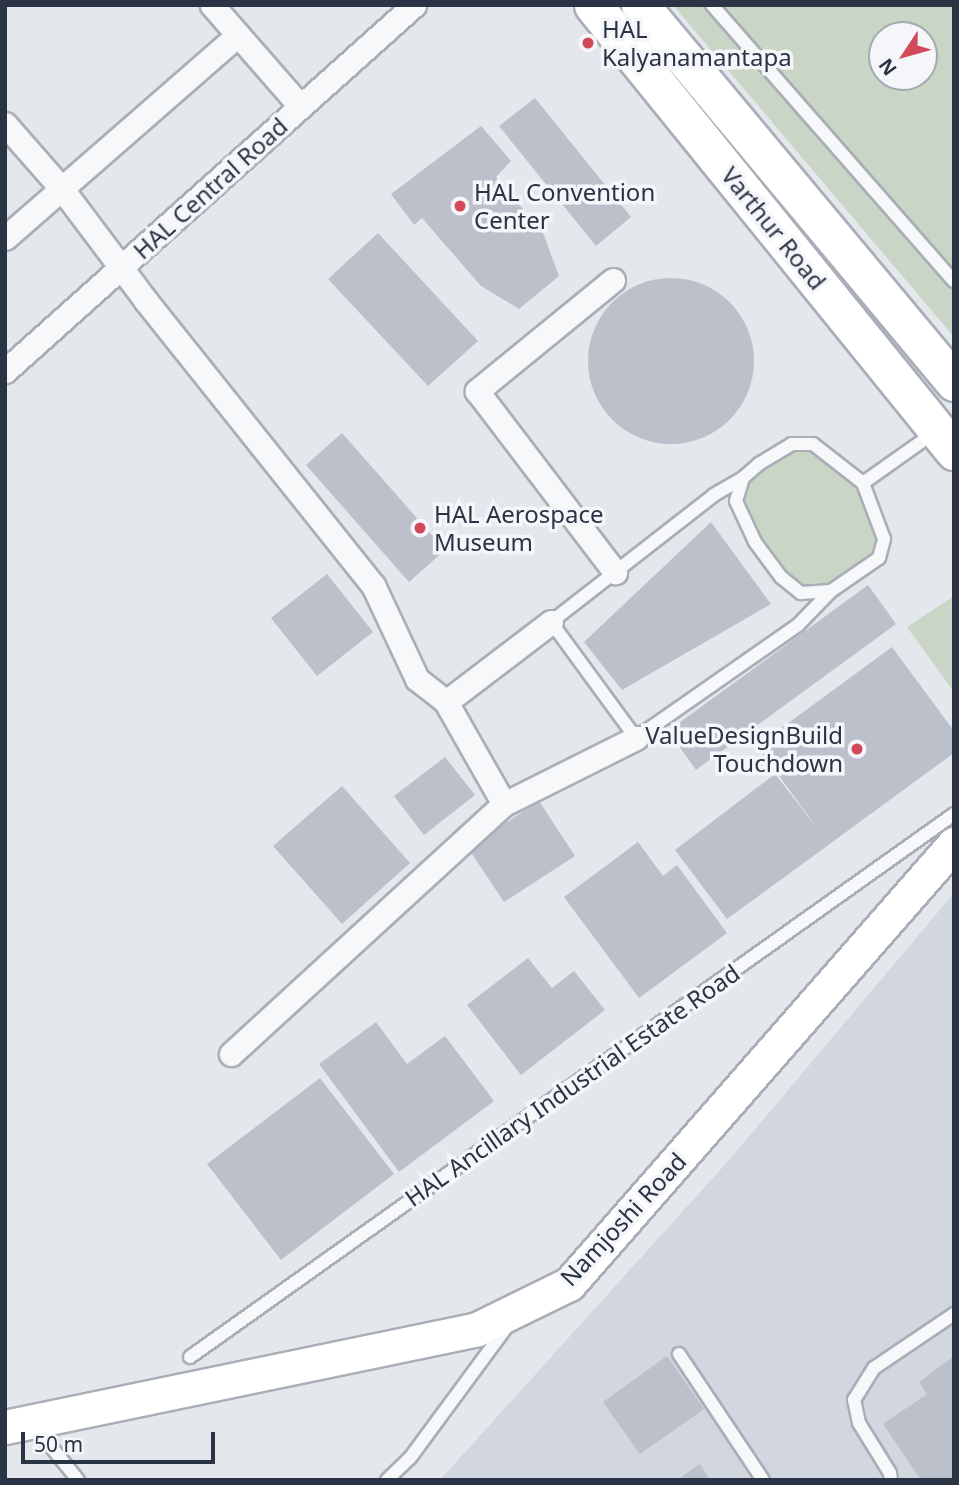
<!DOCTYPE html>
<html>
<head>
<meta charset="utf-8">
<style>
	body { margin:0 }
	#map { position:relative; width:959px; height:1485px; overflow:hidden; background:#e4e7ec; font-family:"Noto Sans",sans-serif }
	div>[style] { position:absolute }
	.built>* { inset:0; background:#d2d6de }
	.green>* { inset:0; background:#c9d6c5 }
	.building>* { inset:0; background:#bbc0ca }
	.round { border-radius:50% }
	.roads { filter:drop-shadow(2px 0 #a9aeb7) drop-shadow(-2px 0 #a9aeb7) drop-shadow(0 2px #a9aeb7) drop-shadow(0 -2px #a9aeb7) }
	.lane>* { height:12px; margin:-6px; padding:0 6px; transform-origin:6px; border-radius:6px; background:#f7f8fa }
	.street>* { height:23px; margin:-11.5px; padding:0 11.5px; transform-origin:11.5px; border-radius:11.5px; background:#f7f8fa }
	.secondary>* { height:33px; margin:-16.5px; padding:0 16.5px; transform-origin:16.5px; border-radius:16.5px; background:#fff }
	.primary>* { height:37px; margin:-18.5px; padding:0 18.5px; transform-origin:18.5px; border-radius:18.5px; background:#fff }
	.dots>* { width:19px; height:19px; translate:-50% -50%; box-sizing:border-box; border:4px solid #f4f6f9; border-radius:50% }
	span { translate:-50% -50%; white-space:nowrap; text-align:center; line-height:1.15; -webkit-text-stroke:7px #f4f6f9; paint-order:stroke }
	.poi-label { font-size:24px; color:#2b3445 }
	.left { translate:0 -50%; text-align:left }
	.right { translate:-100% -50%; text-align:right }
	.street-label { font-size:24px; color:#2b3445 }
	.frame { position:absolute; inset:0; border:7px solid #2b3445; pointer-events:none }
	.north { position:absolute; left:868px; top:21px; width:70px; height:70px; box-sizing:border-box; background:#f4f6f9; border:2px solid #a4a8b1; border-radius:50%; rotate:234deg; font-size:19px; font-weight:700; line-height:28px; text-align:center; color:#2b3445 }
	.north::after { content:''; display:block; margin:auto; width:24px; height:32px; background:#d1495b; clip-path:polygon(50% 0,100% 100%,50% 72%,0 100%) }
	.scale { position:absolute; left:21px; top:1432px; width:194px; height:32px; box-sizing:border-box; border:4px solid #2b3445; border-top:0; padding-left:9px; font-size:21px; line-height:24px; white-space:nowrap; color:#2b3445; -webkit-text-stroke:5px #f4f6f9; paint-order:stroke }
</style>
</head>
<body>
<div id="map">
	<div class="built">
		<div style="clip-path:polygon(954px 893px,954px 1480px,440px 1480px,730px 1159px)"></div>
	</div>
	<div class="green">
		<div style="clip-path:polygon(evenodd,673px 5px,954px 5px,954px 337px,673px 5px,882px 35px,924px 35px,924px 77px,882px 77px,882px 35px)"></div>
		<div style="clip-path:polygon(793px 450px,811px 450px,853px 481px,861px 493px,878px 539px,874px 555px,829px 585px,803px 587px,786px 572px,760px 539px,743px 501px,748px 481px)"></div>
		<div style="clip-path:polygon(954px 596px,954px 692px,907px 627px)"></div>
	</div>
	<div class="building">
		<div style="clip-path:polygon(535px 98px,631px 217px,596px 246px,499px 126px)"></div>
		<div style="clip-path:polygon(481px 126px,511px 161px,496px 177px,543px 233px,559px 276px,519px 309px,481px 286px,422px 218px,414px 225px,391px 194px)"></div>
		<div style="clip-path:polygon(378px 233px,478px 341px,428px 386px,328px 279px)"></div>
		<div class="round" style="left:588px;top:278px;width:166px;height:166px"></div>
		<div style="clip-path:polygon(342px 433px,445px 550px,409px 582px,306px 465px)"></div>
		<div style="clip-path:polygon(711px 522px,771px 604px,622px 690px,584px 642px)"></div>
		<div style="clip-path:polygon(327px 574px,373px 632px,317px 676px,271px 618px)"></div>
		<div style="clip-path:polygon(868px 585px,896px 624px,696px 770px,668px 731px)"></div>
		<div style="clip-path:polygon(892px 647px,954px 731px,954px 753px,727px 919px,675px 850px,775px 774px,821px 833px,757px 746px)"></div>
		<div style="clip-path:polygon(445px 757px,475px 795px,424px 835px,394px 796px)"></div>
		<div style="clip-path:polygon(342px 786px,410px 863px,342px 924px,273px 846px)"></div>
		<div style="clip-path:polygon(539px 801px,575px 856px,504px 902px,468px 848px)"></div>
		<div style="clip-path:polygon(638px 842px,663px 876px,677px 865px,727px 933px,639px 998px,564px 897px)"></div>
		<div style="clip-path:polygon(528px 958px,552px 988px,574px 971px,605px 1010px,521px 1075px,467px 1005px)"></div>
		<div style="clip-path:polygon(376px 1022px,407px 1064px,445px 1036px,494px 1101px,399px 1172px,319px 1064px)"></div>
		<div style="clip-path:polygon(320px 1078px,394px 1174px,281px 1260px,207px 1164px)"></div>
		<div style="clip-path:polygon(667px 1356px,704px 1409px,640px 1454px,603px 1402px)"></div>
		<div style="clip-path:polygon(954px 1356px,954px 1480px,921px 1480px,883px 1424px,927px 1394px,919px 1382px)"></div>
		<div style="clip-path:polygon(700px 1464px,710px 1480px,677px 1480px)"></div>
	</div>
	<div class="roads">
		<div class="lane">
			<div style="left:712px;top:5px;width:367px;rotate:48.8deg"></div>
			<div style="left:743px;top:478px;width:34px;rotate:150deg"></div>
			<div style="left:714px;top:495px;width:207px;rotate:142.1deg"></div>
			<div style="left:551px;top:622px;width:144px;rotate:53.8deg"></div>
			<div style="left:636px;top:738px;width:198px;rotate:-34.9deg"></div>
			<div style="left:798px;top:625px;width:47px;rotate:-45.9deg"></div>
			<div style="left:863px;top:483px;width:63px;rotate:-142deg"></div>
			<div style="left:813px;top:444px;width:21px;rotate:180deg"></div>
			<div style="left:792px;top:444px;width:39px;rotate:149deg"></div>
			<div style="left:759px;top:464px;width:21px;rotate:139deg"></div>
			<div style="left:743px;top:478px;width:24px;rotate:107deg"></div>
			<div style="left:736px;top:501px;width:45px;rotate:65.1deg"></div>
			<div style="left:755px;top:542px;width:44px;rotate:53.4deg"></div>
			<div style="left:781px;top:577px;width:26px;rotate:39deg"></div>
			<div style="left:801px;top:593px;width:30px;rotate:-4deg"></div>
			<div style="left:831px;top:591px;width:58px;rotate:-34.5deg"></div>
			<div style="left:879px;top:558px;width:20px;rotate:-75deg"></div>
			<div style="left:884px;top:539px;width:60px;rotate:-110.6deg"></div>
			<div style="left:863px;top:483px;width:88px;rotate:-35.3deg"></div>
			<div style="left:679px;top:1354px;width:151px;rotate:56.3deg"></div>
			<div style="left:190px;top:1357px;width:937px;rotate:-35.4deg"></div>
			<div style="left:32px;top:1423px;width:73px;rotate:51.1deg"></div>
			<div style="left:387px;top:1480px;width:32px;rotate:-44deg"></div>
			<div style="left:410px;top:1458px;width:165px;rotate:-53.6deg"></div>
			<div style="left:891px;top:1480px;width:7px;rotate:-98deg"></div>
			<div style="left:890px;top:1473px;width:59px;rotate:-121.8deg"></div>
			<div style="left:859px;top:1423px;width:24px;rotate:-102deg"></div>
			<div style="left:854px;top:1400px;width:38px;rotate:-58deg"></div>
			<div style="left:874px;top:1368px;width:97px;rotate:-34deg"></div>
		</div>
		<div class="street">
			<div style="left:212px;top:5px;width:135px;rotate:48.9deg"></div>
			<div style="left:5px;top:124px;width:86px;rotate:48.8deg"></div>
			<div style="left:62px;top:189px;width:140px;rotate:53.1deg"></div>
			<div style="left:146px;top:301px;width:364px;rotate:51.4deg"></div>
			<div style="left:373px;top:585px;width:104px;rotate:64.9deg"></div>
			<div style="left:417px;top:679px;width:37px;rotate:38deg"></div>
			<div style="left:446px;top:702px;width:117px;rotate:60.4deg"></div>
			<div style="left:504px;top:804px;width:148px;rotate:-26.6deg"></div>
			<div style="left:5px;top:238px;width:309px;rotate:-41.1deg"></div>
			<div style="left:613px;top:280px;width:176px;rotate:140.8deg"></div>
			<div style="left:477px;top:391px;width:228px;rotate:52.7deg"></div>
			<div style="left:5px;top:371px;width:549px;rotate:-41.82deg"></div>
			<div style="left:446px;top:702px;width:132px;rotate:-37.3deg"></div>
			<div style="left:231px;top:1054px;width:370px;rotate:-42.5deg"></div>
		</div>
		<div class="secondary">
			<div style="left:5px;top:1427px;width:482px;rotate:-11.7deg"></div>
			<div style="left:477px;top:1329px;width:102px;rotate:-26.1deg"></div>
			<div style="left:569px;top:1284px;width:585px;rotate:-48.81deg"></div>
		</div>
		<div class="primary">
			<div style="left:593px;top:5px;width:574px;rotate:51.01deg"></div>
			<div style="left:640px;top:5px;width:491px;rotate:50.2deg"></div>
		</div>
	</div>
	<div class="dots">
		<div style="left:588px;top:43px;background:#d1495b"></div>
		<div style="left:460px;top:206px;background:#d1495b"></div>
		<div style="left:420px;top:528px;background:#d1495b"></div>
		<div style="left:857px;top:749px;background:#d1495b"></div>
	</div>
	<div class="poi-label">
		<span class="left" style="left:602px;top:43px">HAL<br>Kalyanamantapa</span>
		<span class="left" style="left:474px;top:206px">HAL Convention<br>Center</span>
		<span class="left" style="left:434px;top:528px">HAL Aerospace<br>Museum</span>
		<span class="right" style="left:843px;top:749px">ValueDesignBuild<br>Touchdown</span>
	</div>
	<div class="street-label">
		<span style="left:210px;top:188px;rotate:-42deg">HAL Central Road</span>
		<span style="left:774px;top:228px;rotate:51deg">Varthur Road</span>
		<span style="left:572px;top:1085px;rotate:-35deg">HAL Ancillary Industrial Estate Road</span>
		<span style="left:623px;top:1219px;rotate:-47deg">Namjoshi Road</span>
	</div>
	<div class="frame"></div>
	<div class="north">N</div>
	<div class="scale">50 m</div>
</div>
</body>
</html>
